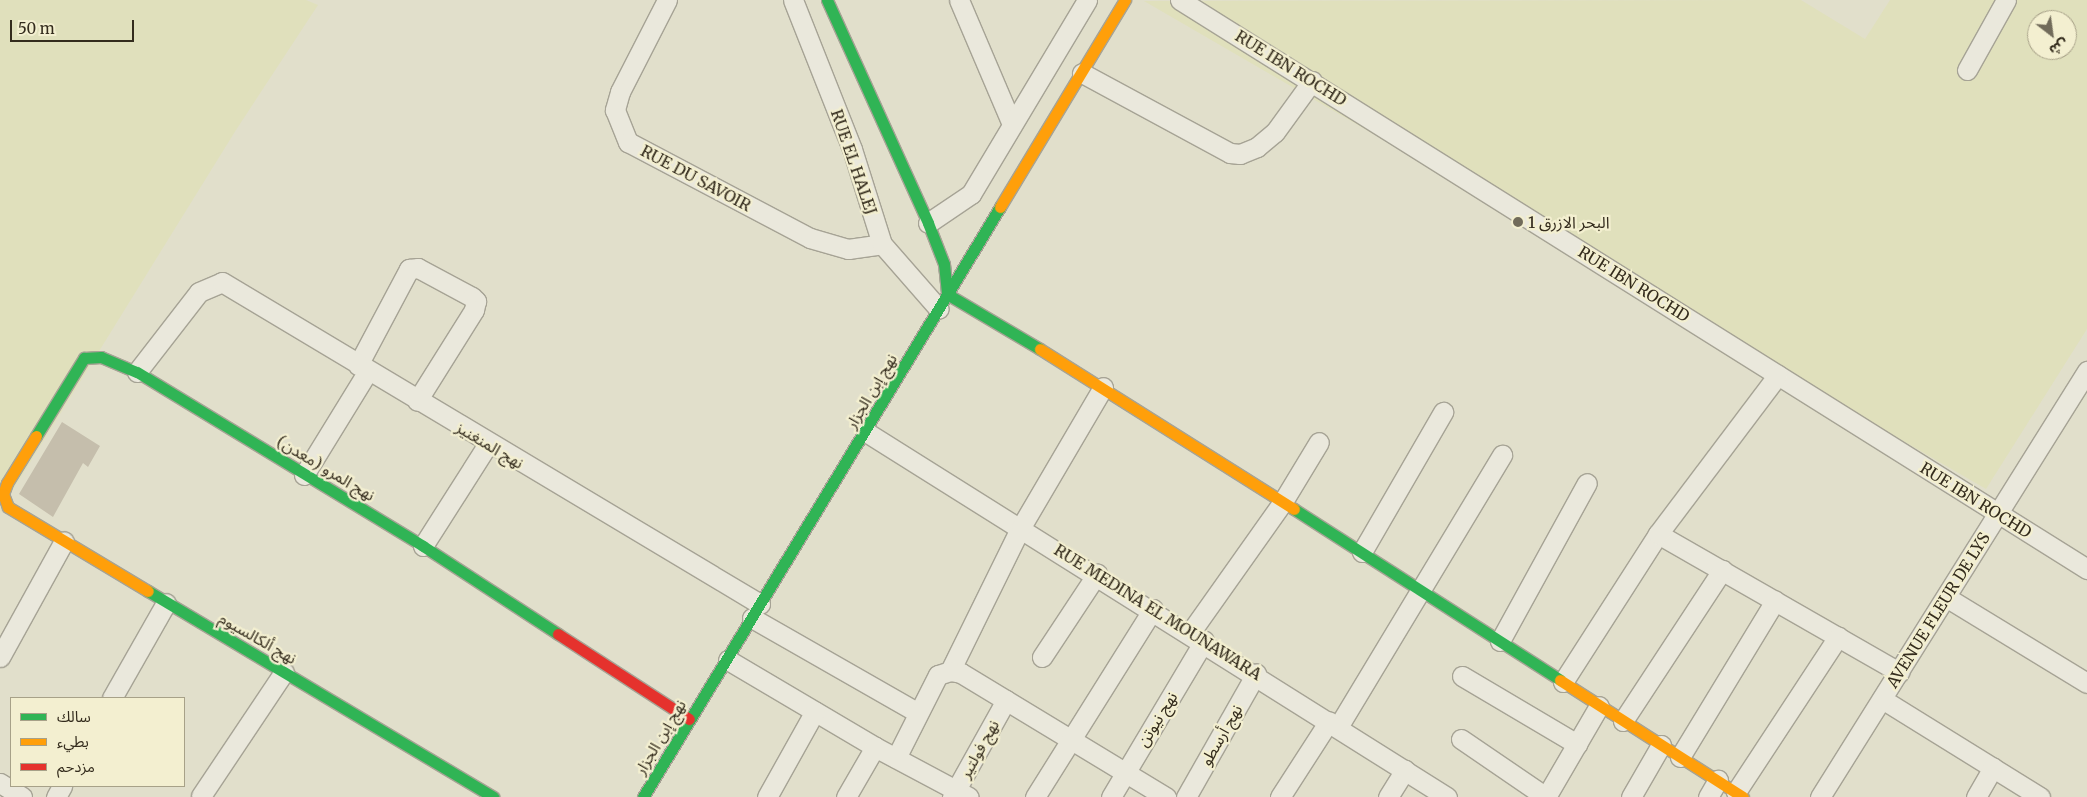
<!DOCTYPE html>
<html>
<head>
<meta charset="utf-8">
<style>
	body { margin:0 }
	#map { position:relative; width:2087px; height:797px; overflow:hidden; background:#e1dfcb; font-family:Merriweather,"Noto Sans Arabic",serif }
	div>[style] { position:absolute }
	.farmland>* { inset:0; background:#e0e0bc }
	.building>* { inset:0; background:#c5beac }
	.roads { filter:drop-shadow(1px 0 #a6a395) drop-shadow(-1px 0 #a6a395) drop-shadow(0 1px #a6a395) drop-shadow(0 -1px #a6a395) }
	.street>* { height:19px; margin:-9.5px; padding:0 9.5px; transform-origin:9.5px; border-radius:9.5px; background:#eae8dc }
	.fast>* { height:11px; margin:-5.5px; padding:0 5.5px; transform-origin:5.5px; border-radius:5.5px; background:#30b455 }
	.slow>* { height:11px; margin:-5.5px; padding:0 5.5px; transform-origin:5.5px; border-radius:5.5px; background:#ff9f0a }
	.jam>* { height:11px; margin:-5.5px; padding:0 5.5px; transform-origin:5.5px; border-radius:5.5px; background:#e5322d }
	.dots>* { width:14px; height:14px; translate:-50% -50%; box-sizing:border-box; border:2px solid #f3efd0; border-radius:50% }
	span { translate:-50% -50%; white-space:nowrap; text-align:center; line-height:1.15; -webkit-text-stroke:4.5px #f3efd0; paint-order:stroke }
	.street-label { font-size:16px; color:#342c1d }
	.poi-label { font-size:16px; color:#342c1d }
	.left { translate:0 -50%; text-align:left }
	.legend { position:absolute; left:10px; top:697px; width:175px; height:90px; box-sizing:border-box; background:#f3efd0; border:1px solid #a7a188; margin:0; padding:6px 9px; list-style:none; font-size:15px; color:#342c1d }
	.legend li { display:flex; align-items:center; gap:10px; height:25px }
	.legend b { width:25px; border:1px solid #a7a188 }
	.north { position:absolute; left:2027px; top:10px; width:50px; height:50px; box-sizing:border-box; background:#f3efd0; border:1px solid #a7a188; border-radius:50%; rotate:150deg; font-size:14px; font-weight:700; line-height:20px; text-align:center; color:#342c1d }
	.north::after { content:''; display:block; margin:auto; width:18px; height:22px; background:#716b5a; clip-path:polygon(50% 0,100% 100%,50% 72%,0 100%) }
	.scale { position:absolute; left:10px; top:20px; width:124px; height:22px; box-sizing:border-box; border:2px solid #342c1d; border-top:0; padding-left:6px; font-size:15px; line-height:18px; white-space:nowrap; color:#342c1d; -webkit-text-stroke:4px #f3efd0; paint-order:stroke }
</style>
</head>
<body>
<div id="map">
	<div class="farmland">
		<div style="clip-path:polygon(0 0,306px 0,318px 5px,236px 130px,0 511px)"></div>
		<div style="clip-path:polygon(evenodd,1801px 0,1865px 39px,1890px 0,2087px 0,2087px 329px,1986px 489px,1144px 1px,1801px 0,2037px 20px,2067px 20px,2067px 50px,2037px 50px,2037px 20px)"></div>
	</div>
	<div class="building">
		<div style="clip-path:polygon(62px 422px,100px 446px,88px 467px,83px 463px,53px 517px,19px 494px)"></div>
	</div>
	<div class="roads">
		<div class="street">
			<div style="left:667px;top:0;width:103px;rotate:117.1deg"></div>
			<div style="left:620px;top:92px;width:19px;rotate:106deg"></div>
			<div style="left:615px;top:110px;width:35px;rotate:68deg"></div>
			<div style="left:628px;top:142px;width:206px;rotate:27.8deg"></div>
			<div style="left:810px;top:238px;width:40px;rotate:16deg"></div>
			<div style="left:848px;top:249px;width:34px;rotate:-8deg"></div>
			<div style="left:793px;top:0;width:160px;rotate:68.4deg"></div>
			<div style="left:852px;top:149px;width:100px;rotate:72.5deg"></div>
			<div style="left:882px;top:244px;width:86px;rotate:48.8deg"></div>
			<div style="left:959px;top:0;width:135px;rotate:66.9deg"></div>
			<div style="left:1180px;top:0;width:1071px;rotate:32.1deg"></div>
			<div style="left:1967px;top:70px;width:80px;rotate:-60.9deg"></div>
			<div style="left:1082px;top:73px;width:168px;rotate:28.4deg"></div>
			<div style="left:1230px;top:153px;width:10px;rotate:6deg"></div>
			<div style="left:1240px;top:154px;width:18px;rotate:-22deg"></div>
			<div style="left:1257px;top:147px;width:23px;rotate:-40deg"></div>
			<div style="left:1275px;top:132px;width:63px;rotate:-54deg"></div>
			<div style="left:928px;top:223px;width:52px;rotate:-34deg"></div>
			<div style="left:971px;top:194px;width:226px;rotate:-59.1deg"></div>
			<div style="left:358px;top:365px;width:109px;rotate:-62deg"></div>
			<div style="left:409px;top:269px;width:9px;rotate:-6deg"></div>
			<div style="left:418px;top:268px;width:61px;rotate:28.2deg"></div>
			<div style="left:472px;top:297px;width:6px;rotate:45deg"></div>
			<div style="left:476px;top:301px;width:9px;rotate:103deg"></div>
			<div style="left:474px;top:310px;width:107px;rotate:122.1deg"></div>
			<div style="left:137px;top:372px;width:101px;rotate:-52.2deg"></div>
			<div style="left:199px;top:292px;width:25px;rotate:-23deg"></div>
			<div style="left:222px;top:282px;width:627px;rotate:30.9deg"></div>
			<div style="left:866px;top:432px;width:686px;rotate:32.14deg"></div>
			<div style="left:304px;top:475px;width:122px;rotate:-58.4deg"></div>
			<div style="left:1658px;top:534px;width:278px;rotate:29.8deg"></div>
			<div style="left:423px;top:546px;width:121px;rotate:-57.5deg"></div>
			<div style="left:1362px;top:552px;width:162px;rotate:-59.9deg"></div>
			<div style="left:1946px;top:597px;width:165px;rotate:31.4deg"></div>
			<div style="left:752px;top:618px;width:190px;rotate:29.7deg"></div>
			<div style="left:1190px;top:633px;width:159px;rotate:-54.7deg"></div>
			<div style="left:1282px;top:503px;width:71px;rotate:-58.8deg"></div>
			<div style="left:1500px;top:641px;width:180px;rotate:-61.2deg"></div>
			<div style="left:0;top:657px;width:132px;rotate:-61.1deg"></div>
			<div style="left:1042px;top:657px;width:100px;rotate:-56.5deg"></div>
			<div style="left:728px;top:660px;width:171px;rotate:30.6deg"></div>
			<div style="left:875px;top:747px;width:106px;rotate:28deg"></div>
			<div style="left:950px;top:671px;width:161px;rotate:-63.8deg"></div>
			<div style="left:1021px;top:527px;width:162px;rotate:-59.6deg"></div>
			<div style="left:1462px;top:676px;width:134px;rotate:30.6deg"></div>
			<div style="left:1563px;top:682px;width:176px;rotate:-57.3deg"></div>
			<div style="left:1658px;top:534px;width:199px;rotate:-53deg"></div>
			<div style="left:112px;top:698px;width:109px;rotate:-60.4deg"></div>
			<div style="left:1882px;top:699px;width:186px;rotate:31.8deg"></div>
			<div style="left:1623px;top:721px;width:181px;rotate:-56.7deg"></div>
			<div style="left:1338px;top:727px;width:318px;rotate:-58.9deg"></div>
			<div style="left:1461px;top:739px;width:103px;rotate:34.3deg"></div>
			<div style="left:1546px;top:797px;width:105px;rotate:-59.8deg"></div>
			<div style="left:1680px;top:757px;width:183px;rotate:-58.7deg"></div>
			<div style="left:896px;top:758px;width:93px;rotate:-63.2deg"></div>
			<div style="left:938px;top:675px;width:13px;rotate:-18deg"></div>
			<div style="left:950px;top:671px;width:11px;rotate:10deg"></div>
			<div style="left:961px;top:673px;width:240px;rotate:31.2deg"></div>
			<div style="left:0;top:783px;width:26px;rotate:32deg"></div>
			<div style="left:1736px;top:792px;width:186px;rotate:-56.7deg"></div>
			<div style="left:201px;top:796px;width:149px;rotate:-56.2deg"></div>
			<div style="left:56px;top:797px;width:13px;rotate:-61deg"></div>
			<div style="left:767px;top:797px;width:98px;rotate:-60.8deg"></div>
			<div style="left:846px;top:797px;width:58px;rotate:-59.9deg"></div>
			<div style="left:952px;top:797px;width:111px;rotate:-60.9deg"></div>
			<div style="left:1035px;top:797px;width:222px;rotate:-57.9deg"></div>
			<div style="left:1111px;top:797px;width:182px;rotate:-59.2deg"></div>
			<div style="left:1186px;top:797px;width:142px;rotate:-60.4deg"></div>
			<div style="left:1280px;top:797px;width:90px;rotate:-57.2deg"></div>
			<div style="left:1388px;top:797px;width:32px;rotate:-58deg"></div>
			<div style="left:1631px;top:797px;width:60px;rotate:-60deg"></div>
			<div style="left:1708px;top:797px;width:20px;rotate:-60deg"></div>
			<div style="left:1820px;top:797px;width:503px;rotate:-57.92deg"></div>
			<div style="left:1976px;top:797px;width:34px;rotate:-60deg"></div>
		</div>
		<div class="fast">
			<div style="left:827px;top:0;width:245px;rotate:65.6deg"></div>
			<div style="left:928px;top:223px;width:44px;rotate:68.7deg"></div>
			<div style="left:944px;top:264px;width:30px;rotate:84deg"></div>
			<div style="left:947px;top:294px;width:108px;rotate:30.6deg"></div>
			<div style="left:36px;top:436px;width:92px;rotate:-58.4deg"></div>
			<div style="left:84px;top:358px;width:17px;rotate:-3deg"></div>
			<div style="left:101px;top:357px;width:39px;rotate:23deg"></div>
			<div style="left:137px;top:372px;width:335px;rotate:31.3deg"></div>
			<div style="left:423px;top:546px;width:161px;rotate:33.1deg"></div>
			<div style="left:1294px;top:509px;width:316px;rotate:32.7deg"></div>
			<div style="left:148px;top:591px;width:402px;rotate:30.8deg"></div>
			<div style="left:643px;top:797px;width:690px;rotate:-58.82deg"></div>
		</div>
		<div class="slow">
			<div style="left:1000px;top:207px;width:242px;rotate:-58.9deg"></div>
			<div style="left:1040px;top:349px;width:300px;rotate:32.2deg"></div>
			<div style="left:36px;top:436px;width:55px;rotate:121.7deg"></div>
			<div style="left:7px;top:483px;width:12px;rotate:110deg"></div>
			<div style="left:3px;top:494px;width:14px;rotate:69deg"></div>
			<div style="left:8px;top:507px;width:163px;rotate:31deg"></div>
			<div style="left:1560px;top:680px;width:217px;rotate:32.6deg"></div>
		</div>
		<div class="jam">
			<div style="left:558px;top:634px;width:156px;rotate:33deg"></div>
		</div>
	</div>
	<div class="dots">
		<div style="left:1518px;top:222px;background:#716b5a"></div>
	</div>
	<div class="street-label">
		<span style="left:1291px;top:68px;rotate:32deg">RUE IBN ROCHD</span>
		<span style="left:854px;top:162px;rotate:71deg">RUE EL HALEJ</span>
		<span style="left:696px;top:178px;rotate:28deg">RUE DU SAVOIR</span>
		<span style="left:1634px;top:284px;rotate:32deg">RUE IBN ROCHD</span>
		<span style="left:871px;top:391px;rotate:-59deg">نهج إبن الجزار</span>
		<span style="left:490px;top:445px;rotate:31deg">نهج المنغنيز</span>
		<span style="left:326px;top:468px;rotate:31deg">نهج المرو (معدن)</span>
		<span style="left:1976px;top:500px;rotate:32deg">RUE IBN ROCHD</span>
		<span style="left:1938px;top:610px;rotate:-58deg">AVENUE FLEUR DE LYS</span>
		<span style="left:1158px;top:612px;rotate:32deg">RUE MEDINA EL MOUNAWARA</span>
		<span style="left:258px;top:638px;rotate:30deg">نهج ألكالسيوم</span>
		<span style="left:1157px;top:719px;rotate:-58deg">نهج نيوتن</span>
		<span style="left:1221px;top:735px;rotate:-60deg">نهج أرسطو</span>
		<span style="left:660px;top:737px;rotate:-59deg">نهج إبن الجزار</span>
		<span style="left:979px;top:749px;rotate:-61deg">نهج فولتير</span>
	</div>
	<div class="poi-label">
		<span class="left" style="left:1528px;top:222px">1 البحر الازرق</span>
	</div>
	<ul class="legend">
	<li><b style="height:6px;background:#30b455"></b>سالك</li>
	<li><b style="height:6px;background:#ff9f0a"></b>بطيء</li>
	<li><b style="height:6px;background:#e5322d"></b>مزدحم</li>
	</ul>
	<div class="north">ش</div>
	<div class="scale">50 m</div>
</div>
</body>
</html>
